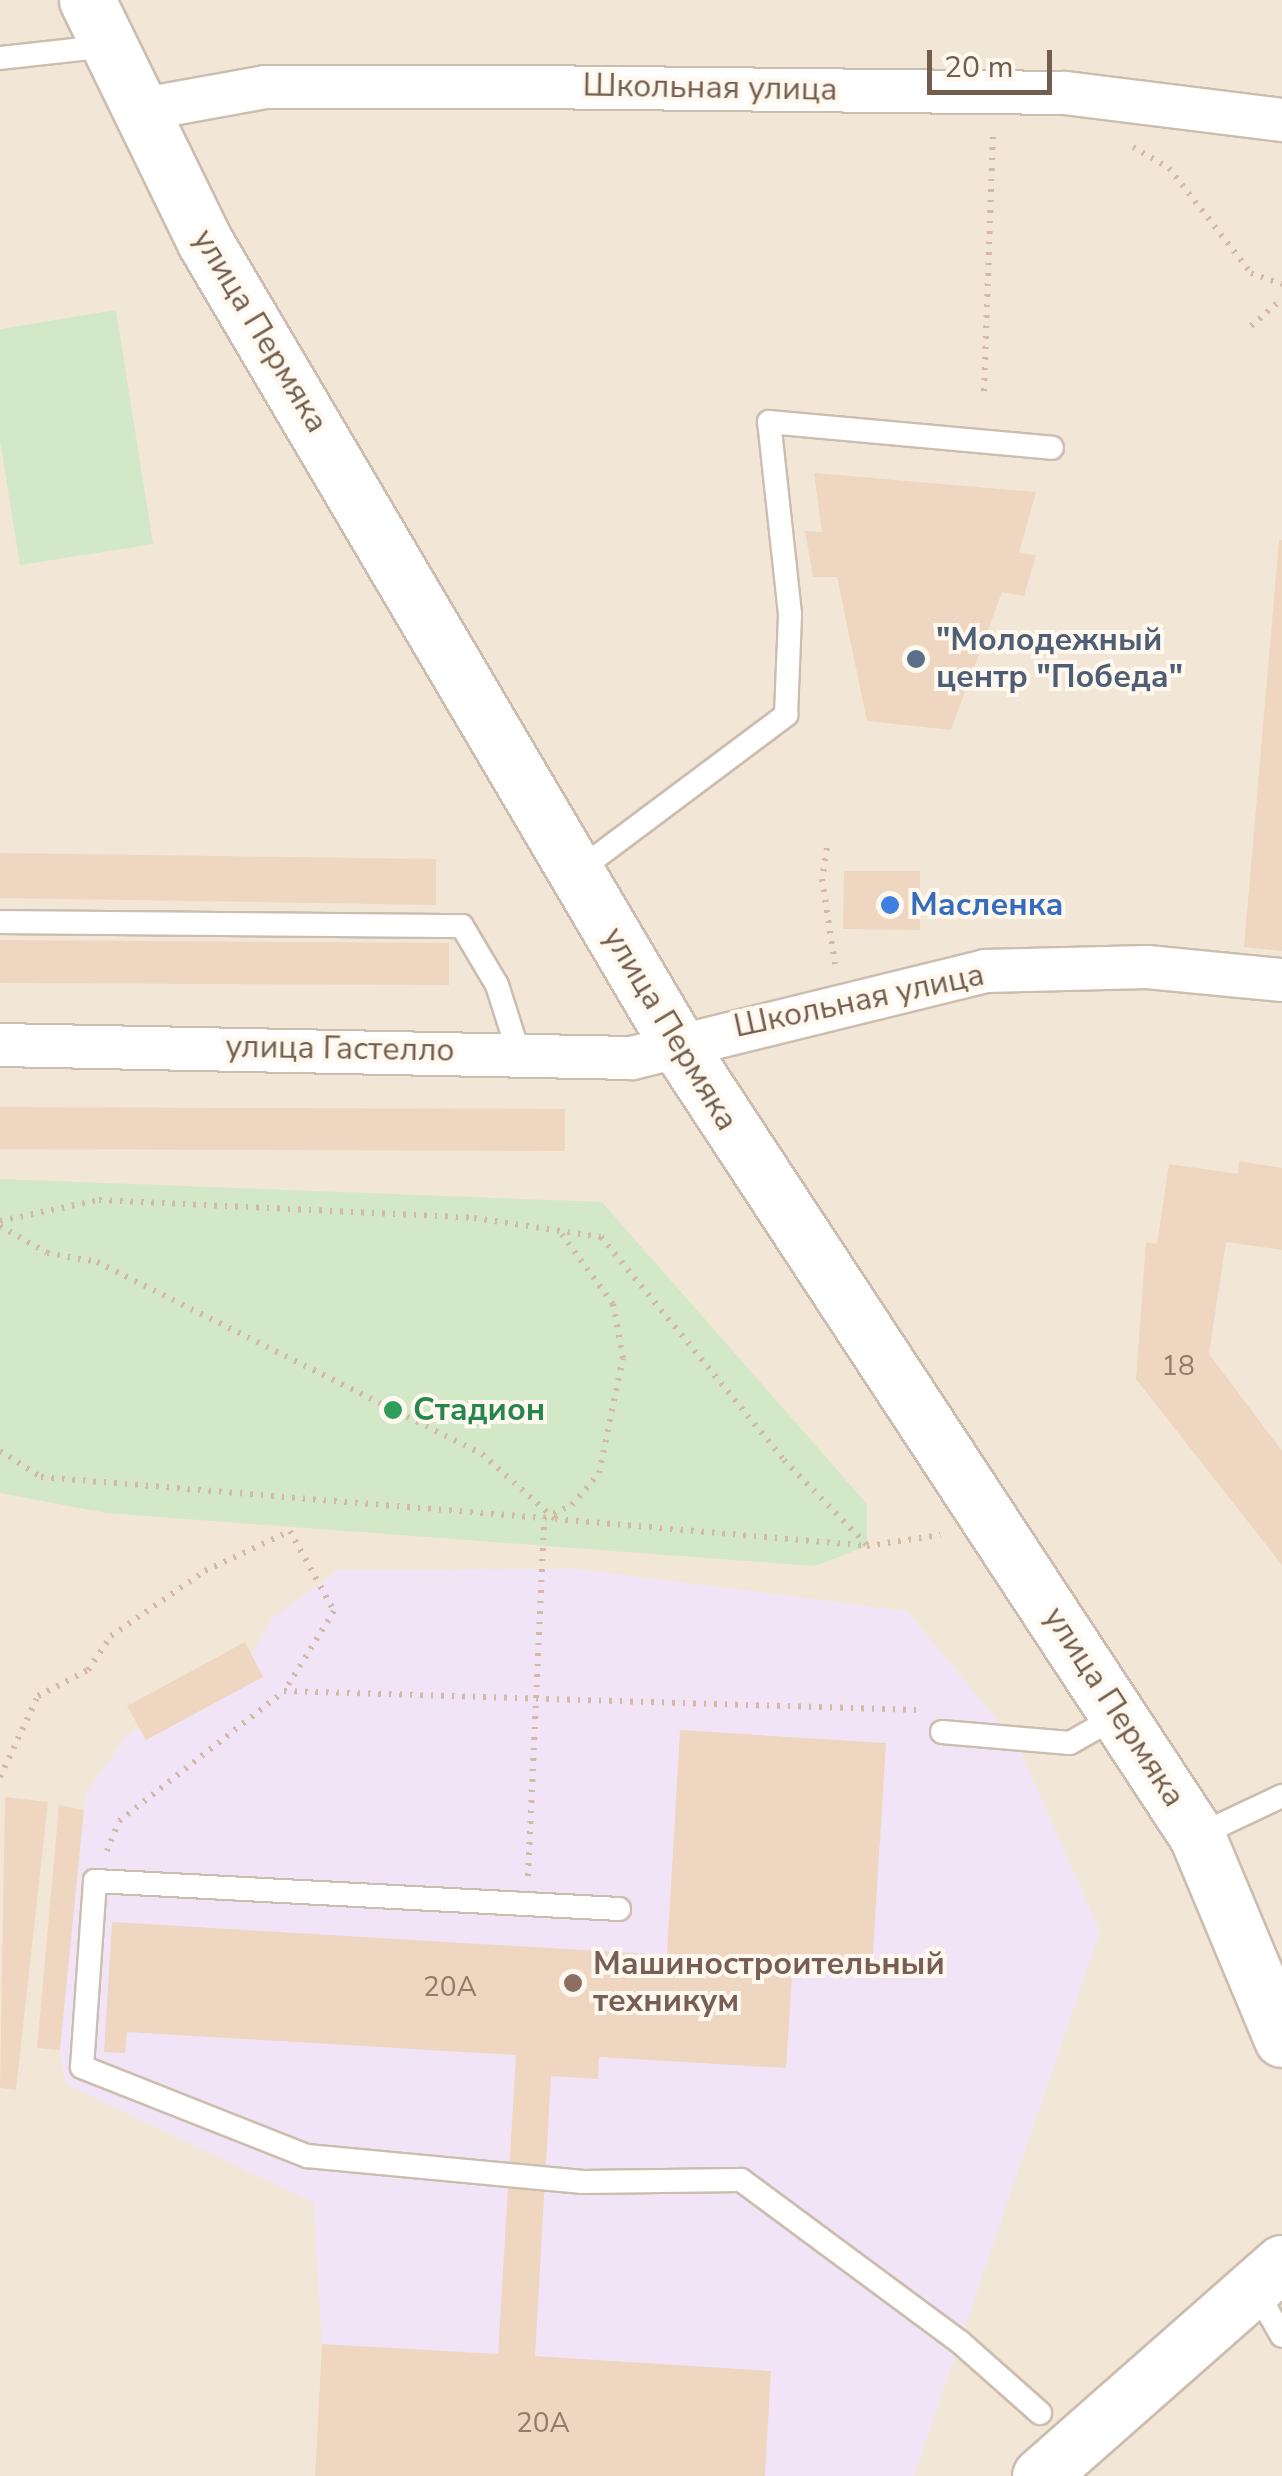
<!DOCTYPE html>
<html>
<head>
<meta charset="utf-8">
<style>
	body { margin:0 }
	#map { position:relative; width:1282px; height:2476px; overflow:hidden; background:#fbf5e7; font-family:"Nunito Sans",sans-serif }
	div>[style] { position:absolute }
	.residential>* { inset:0; background:#f2e7d6 }
	.education>* { inset:0; background:#f2e4f7 }
	.green>* { inset:0; background:#d2e8c6 }
	.building>* { inset:0; background:#efd6c1 }
	.path>* { height:6px; margin-top:-3px; transform-origin:0; background:repeating-linear-gradient(90deg,#d4b9a4 0 2.5px,transparent 0 10.5px) }
	.roads { filter:drop-shadow(2px 0 #ccbdae) drop-shadow(-2px 0 #ccbdae) drop-shadow(0 2px #ccbdae) drop-shadow(0 -2px #ccbdae) }
	.lane>* { height:22px; margin:-11px; padding:0 11px; transform-origin:11px; border-radius:11px; background:#fff }
	.street>* { height:42px; margin:-21px; padding:0 21px; transform-origin:21px; border-radius:21px; background:#fff }
	.secondary>* { height:55px; margin:-27.5px; padding:0 27.5px; transform-origin:27.5px; border-radius:27.5px; background:#fff }
	.dots>* { width:28px; height:28px; translate:-50% -50%; box-sizing:border-box; border:5px solid #fef8ee; border-radius:50% }
	span { translate:-50% -50%; white-space:nowrap; text-align:center; line-height:1.15; -webkit-text-stroke:8px #fef8ee; paint-order:stroke }
	.number-label { font-size:28px; color:#927b6a }
	.number-label span { -webkit-text-stroke-width:0 }
	.street-label { font-size:32px; color:#735d4d }
	.service-label { font-size:32px; color:#4e5e75; font-weight:700 }
	.left { translate:0 -50%; text-align:left }
	.shop-label { font-size:32px; color:#366cbe; font-weight:700 }
	.leisure-label { font-size:32px; color:#27864d; font-weight:700 }
	.education-label { font-size:32px; color:#785e54; font-weight:700 }
	.scale { position:absolute; left:927px; top:50px; width:125px; height:45px; box-sizing:border-box; border:5px solid #735d4d; border-top:0; padding-left:12px; font-size:30px; line-height:35px; white-space:nowrap; color:#735d4d; -webkit-text-stroke:8px #fef8ee; paint-order:stroke }
</style>
</head>
<body>
<div id="map">
	<div class="residential">
		<div style="clip-path:polygon(0 0,1282px 0,1282px 2476px,0 2476px)"></div>
	</div>
	<div class="education">
		<div style="clip-path:polygon(576px 1569px,907px 1611px,1017px 1744px,1100px 1931px,914px 2476px,315px 2476px,322px 2344px,314px 2203px,66px 2084px,57px 2035px,86px 1793px,127px 1735px,243px 1670px,271px 1619px,339px 1570px)"></div>
	</div>
	<div class="green">
		<div style="clip-path:polygon(116px 310px,153px 544px,20px 565px,0 441px,0 329px)"></div>
		<div style="clip-path:polygon(0 1179px,602px 1202px,867px 1504px,867px 1546px,815px 1566px,106px 1513px,0 1493px)"></div>
	</div>
	<div class="building">
		<div style="clip-path:polygon(814px 473px,1036px 492px,1019px 553px,1036px 555px,1024px 596px,1002px 592px,951px 730px,867px 721px,837px 577px,813px 577px,805px 531px,822px 532px)"></div>
		<div style="clip-path:polygon(1279px 540px,1282px 540px,1282px 951px,1244px 947px)"></div>
		<div style="clip-path:polygon(0 853px,436px 859px,436px 905px,0 898px)"></div>
		<div style="clip-path:polygon(844px 871px,920px 871px,920px 930px,843px 929px)"></div>
		<div style="clip-path:polygon(0 940px,449px 943px,449px 985px,0 983px)"></div>
		<div style="clip-path:polygon(0 1107px,565px 1109px,565px 1151px,0 1149px)"></div>
		<div style="clip-path:polygon(1239px 1161px,1282px 1168px,1282px 1250px,1226px 1242px,1209px 1354px,1282px 1451px,1282px 1565px,1136px 1379px,1146px 1242px,1157px 1244px,1169px 1164px,1238px 1174px)"></div>
		<div style="clip-path:polygon(245px 1642px,263px 1677px,146px 1740px,127px 1706px)"></div>
		<div style="clip-path:polygon(680px 1730px,886px 1743px,872px 1968px,793px 1963px,786px 2068px,599px 2057px,598px 2079px,551px 2076px,535px 2356px,771px 2371px,765px 2476px,315px 2476px,322px 2344px,498px 2354px,516px 2055px,127px 2032px,125px 2053px,104px 2052px,112px 1922px,667px 1955px)"></div>
		<div style="clip-path:polygon(5px 1797px,48px 1802px,16px 2090px,0 2088px)"></div>
		<div style="clip-path:polygon(59px 1805px,84px 1810px,60px 2050px,37px 2048px)"></div>
	</div>
	<div class="path">
		<div style="left:1133px;top:147px;width:42px;rotate:30.3deg"></div>
		<div style="left:1169px;top:168px;width:133px;rotate:52deg"></div>
		<div style="left:1251px;top:273px;width:33px;rotate:20deg"></div>
		<div style="left:1251px;top:326px;width:41px;rotate:-41.1deg"></div>
		<div style="left:984px;top:391px;width:259px;rotate:-88deg"></div>
		<div style="left:827px;top:848px;width:31px;rotate:99deg"></div>
		<div style="left:822px;top:879px;width:86px;rotate:81.3deg"></div>
		<div style="left:0;top:1221px;width:101px;rotate:-12deg"></div>
		<div style="left:99px;top:1200px;width:375px;rotate:2.7deg"></div>
		<div style="left:474px;top:1218px;width:128px;rotate:8.5deg"></div>
		<div style="left:601px;top:1237px;width:288px;rotate:50.6deg"></div>
		<div style="left:784px;top:1460px;width:119px;rotate:45.7deg"></div>
		<div style="left:0;top:1226px;width:54px;rotate:29.9deg"></div>
		<div style="left:47px;top:1253px;width:51px;rotate:10.2deg"></div>
		<div style="left:97px;top:1262px;width:430px;rotate:26.5deg"></div>
		<div style="left:482px;top:1454px;width:98px;rotate:41.7deg"></div>
		<div style="left:555px;top:1519px;width:313px;rotate:4.9deg"></div>
		<div style="left:867px;top:1546px;width:74px;rotate:-8.6deg"></div>
		<div style="left:0;top:1451px;width:49px;rotate:32.4deg"></div>
		<div style="left:41px;top:1477px;width:504px;rotate:4.67deg"></div>
		<div style="left:0;top:1777px;width:89px;rotate:-64.9deg"></div>
		<div style="left:38px;top:1696px;width:56px;rotate:-27.5deg"></div>
		<div style="left:88px;top:1670px;width:41px;rotate:-55.9deg"></div>
		<div style="left:111px;top:1636px;width:114px;rotate:-34.7deg"></div>
		<div style="left:205px;top:1571px;width:94px;rotate:-25.2deg"></div>
		<div style="left:290px;top:1531px;width:91px;rotate:61.2deg"></div>
		<div style="left:334px;top:1611px;width:93px;rotate:121.8deg"></div>
		<div style="left:107px;top:1851px;width:32px;rotate:-68deg"></div>
		<div style="left:119px;top:1821px;width:210px;rotate:-38.2deg"></div>
		<div style="left:284px;top:1691px;width:634px;rotate:1.72deg"></div>
		<div style="left:528px;top:1876px;width:358px;rotate:-87.4deg"></div>
		<div style="left:544px;top:1518px;width:31px;rotate:-25deg"></div>
		<div style="left:572px;top:1505px;width:42px;rotate:-49.8deg"></div>
		<div style="left:599px;top:1473px;width:117px;rotate:-78.2deg"></div>
		<div style="left:623px;top:1358px;width:55px;rotate:-100.5deg"></div>
		<div style="left:613px;top:1304px;width:93px;rotate:-126.3deg"></div>
	</div>
	<div class="roads">
		<div class="lane">
			<div style="left:0;top:58px;width:109px;rotate:-6.3deg"></div>
			<div style="left:575px;top:873px;width:264px;rotate:-36.8deg"></div>
			<div style="left:786px;top:715px;width:101px;rotate:-87.7deg"></div>
			<div style="left:790px;top:614px;width:193px;rotate:-96.2deg"></div>
			<div style="left:769px;top:422px;width:284px;rotate:5.2deg"></div>
			<div style="left:0;top:922px;width:462px;rotate:0.5deg"></div>
			<div style="left:462px;top:926px;width:69px;rotate:59.3deg"></div>
			<div style="left:497px;top:985px;width:69px;rotate:72.3deg"></div>
			<div style="left:942px;top:1732px;width:128px;rotate:4.9deg"></div>
			<div style="left:1070px;top:1743px;width:56px;rotate:-29.7deg"></div>
			<div style="left:1197px;top:1836px;width:94px;rotate:-25.2deg"></div>
			<div style="left:619px;top:1909px;width:525px;rotate:-176.94deg"></div>
			<div style="left:95px;top:1881px;width:186px;rotate:94deg"></div>
			<div style="left:82px;top:2067px;width:242px;rotate:21.6deg"></div>
			<div style="left:307px;top:2156px;width:277px;rotate:5.4deg"></div>
			<div style="left:583px;top:2182px;width:158px;rotate:-0.7deg"></div>
			<div style="left:741px;top:2180px;width:272px;rotate:36.5deg"></div>
			<div style="left:960px;top:2342px;width:107px;rotate:41.6deg"></div>
			<div style="left:1254px;top:2287px;width:56px;rotate:60.3deg"></div>
		</div>
		<div class="street">
			<div style="left:139px;top:110px;width:128px;rotate:-10.3deg"></div>
			<div style="left:265px;top:87px;width:264px"></div>
			<div style="left:529px;top:87px;width:536px;rotate:0.64deg"></div>
			<div style="left:1065px;top:93px;width:219px;rotate:7.1deg"></div>
			<div style="left:0;top:1045px;width:632px;rotate:1.18deg"></div>
			<div style="left:632px;top:1058px;width:364px;rotate:-13.8deg"></div>
			<div style="left:985px;top:971px;width:162px;rotate:-1.4deg"></div>
			<div style="left:1147px;top:967px;width:136px;rotate:5.5deg"></div>
		</div>
		<div class="secondary">
			<div style="left:87px;top:0;width:269px;rotate:64deg"></div>
			<div style="left:205px;top:242px;width:932px;rotate:59.5deg"></div>
			<div style="left:678px;top:1045px;width:946px;rotate:56.73deg"></div>
			<div style="left:1197px;top:1836px;width:220px;rotate:67.3deg"></div>
			<div style="left:1040px;top:2476px;width:322px;rotate:-41.4deg"></div>
		</div>
	</div>
	<div class="dots">
		<div style="left:916px;top:659px;background:#5c6f8a"></div>
		<div style="left:890px;top:905px;background:#3f7fe0"></div>
		<div style="left:393px;top:1410px;background:#2e9e5b"></div>
		<div style="left:573px;top:1983px;background:#8d6e63"></div>
	</div>
	<div class="number-label">
		<span style="left:1178px;top:1366px">18</span>
		<span style="left:450px;top:1987px">20А</span>
		<span style="left:543px;top:2423px">20А</span>
	</div>
	<div class="street-label">
		<span style="left:710px;top:88px;rotate:1deg">Школьная улица</span>
		<span style="left:260px;top:331px;rotate:59deg">улица Пермяка</span>
		<span style="left:859px;top:1001px;rotate:-12deg">Школьная улица</span>
		<span style="left:670px;top:1029px;rotate:59deg">улица Пермяка</span>
		<span style="left:340px;top:1049px;rotate:1deg">улица Гастелло</span>
		<span style="left:1114px;top:1707px;rotate:57deg">улица Пермяка</span>
	</div>
	<div class="service-label">
		<span class="left" style="left:936px;top:659px">"Молодежный<br>центр "Победа"</span>
	</div>
	<div class="shop-label">
		<span class="left" style="left:910px;top:905px">Масленка</span>
	</div>
	<div class="leisure-label">
		<span class="left" style="left:413px;top:1410px">Стадион</span>
	</div>
	<div class="education-label">
		<span class="left" style="left:593px;top:1983px">Машиностроительный<br>техникум</span>
	</div>
	<div class="scale">20 m</div>
</div>
</body>
</html>
